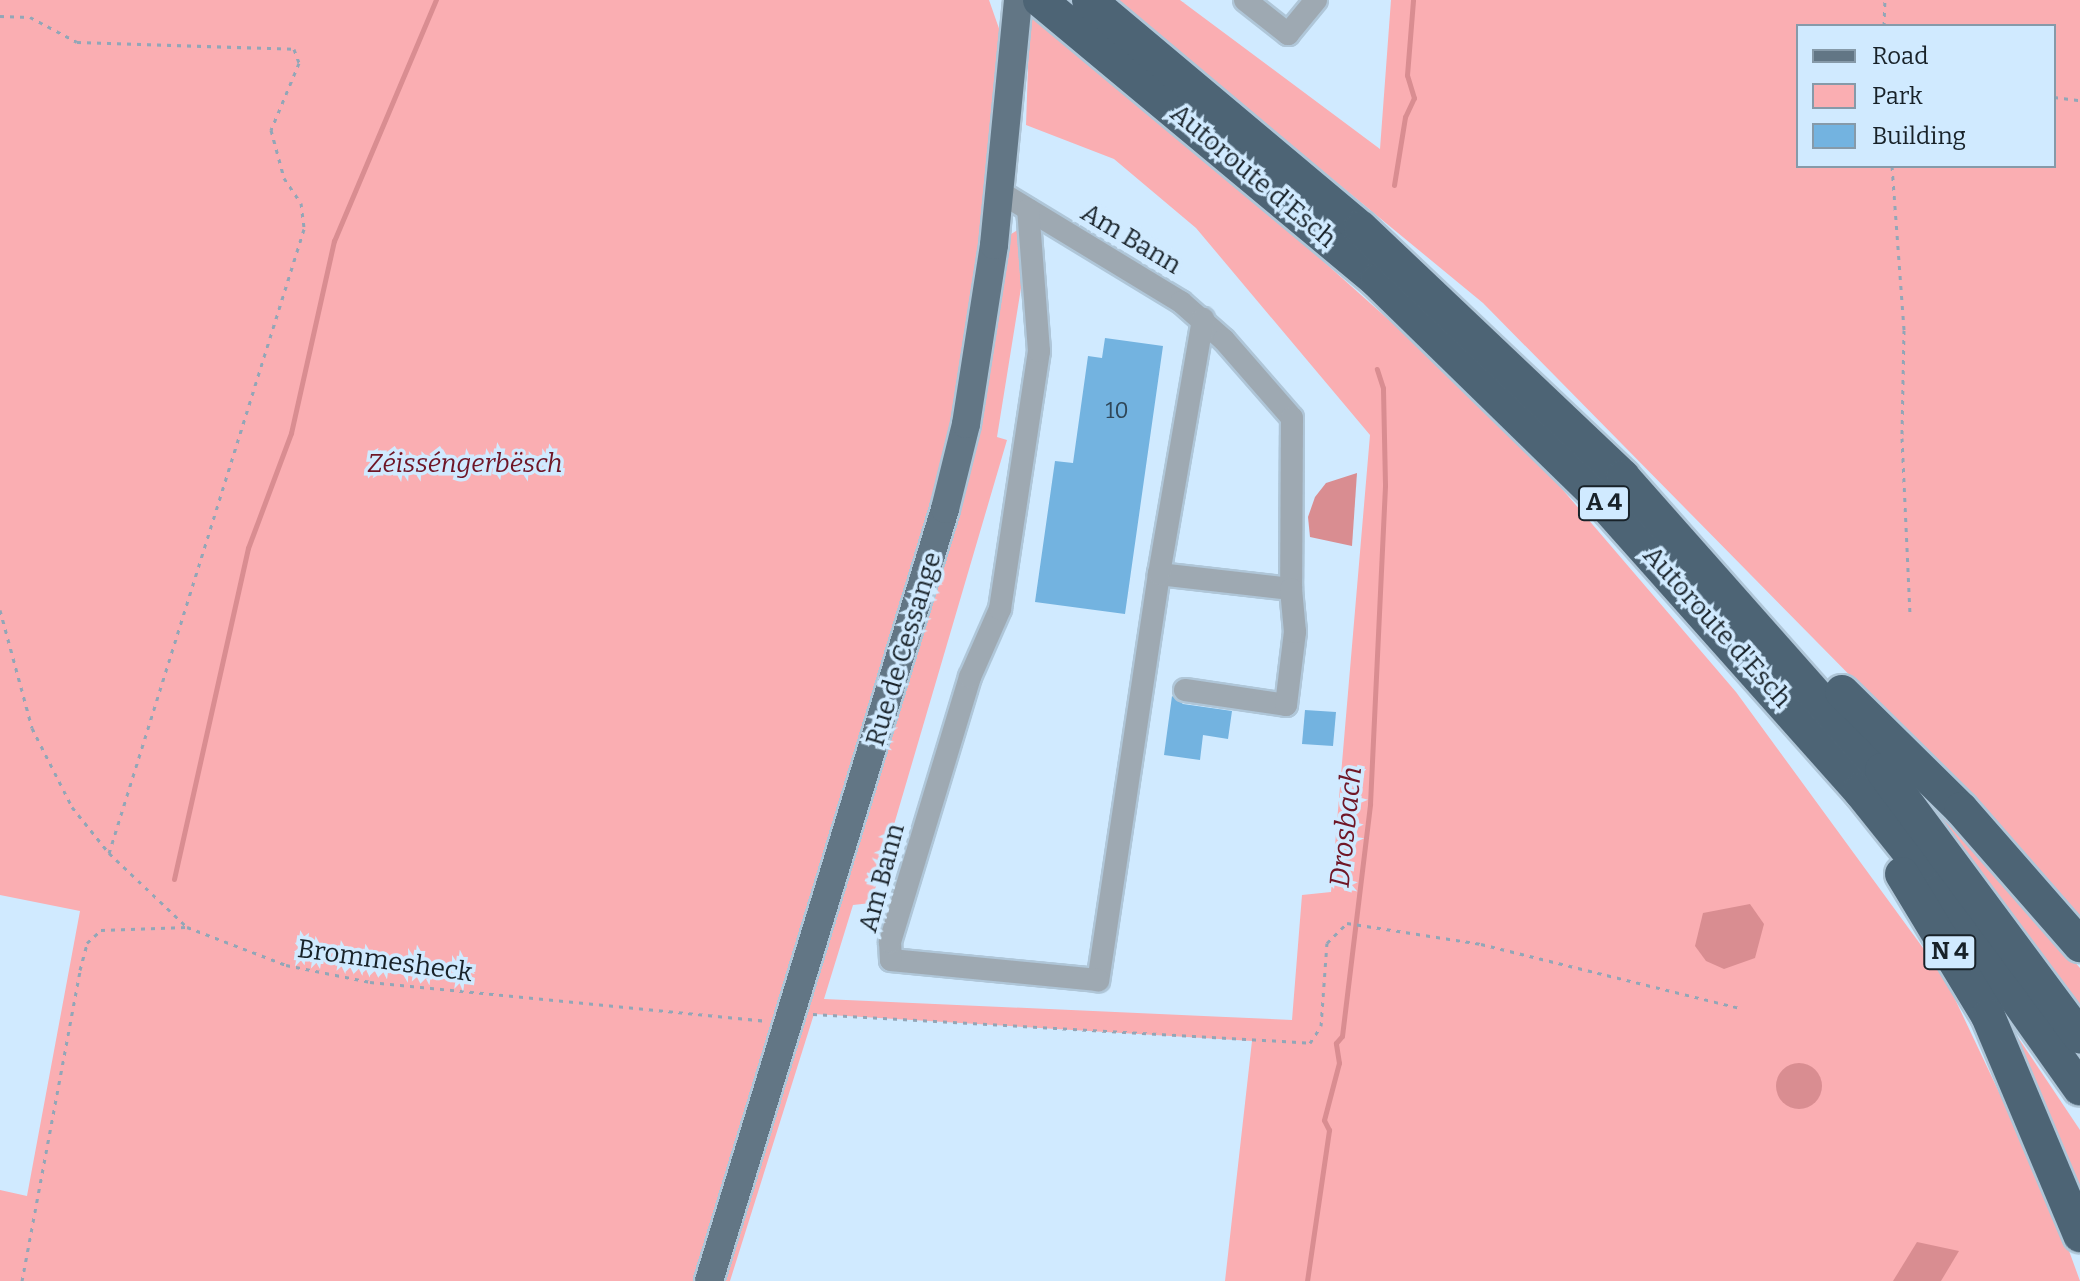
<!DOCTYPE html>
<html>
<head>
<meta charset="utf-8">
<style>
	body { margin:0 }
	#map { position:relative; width:2080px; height:1281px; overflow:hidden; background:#d0eaff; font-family:Bitter,serif }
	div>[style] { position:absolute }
	.green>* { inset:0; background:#faaeb2 }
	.water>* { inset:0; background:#d98d91 }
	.round { border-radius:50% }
	.stream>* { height:5px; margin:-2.5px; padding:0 2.5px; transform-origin:2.5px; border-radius:2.5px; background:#d98d91 }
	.building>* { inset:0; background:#73b3e0 }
	.path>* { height:3px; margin-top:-1.5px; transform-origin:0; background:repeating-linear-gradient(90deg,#92a6b7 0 4px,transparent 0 10px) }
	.roads { filter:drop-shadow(2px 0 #afc6d8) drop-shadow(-2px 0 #afc6d8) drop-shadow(0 2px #afc6d8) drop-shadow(0 -2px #afc6d8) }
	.minor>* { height:22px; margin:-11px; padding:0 11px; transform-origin:11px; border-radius:11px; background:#9ea9b2 }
	.major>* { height:28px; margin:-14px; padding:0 14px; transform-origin:14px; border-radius:14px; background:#627685 }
	.highway>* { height:34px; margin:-17px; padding:0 17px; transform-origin:17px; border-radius:17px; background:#4d6475 }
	span { translate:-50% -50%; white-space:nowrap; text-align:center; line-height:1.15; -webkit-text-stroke:7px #d0eaff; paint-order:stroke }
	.number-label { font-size:22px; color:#2f4657 }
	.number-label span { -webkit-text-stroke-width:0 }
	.shield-label span { padding:2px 6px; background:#d0eaff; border:2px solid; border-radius:6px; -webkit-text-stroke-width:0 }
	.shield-label { font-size:24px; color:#182229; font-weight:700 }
	.street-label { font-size:26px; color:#182229 }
	.park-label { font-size:26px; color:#6f1526; font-style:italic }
	.water-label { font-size:28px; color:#701727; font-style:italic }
	.legend { position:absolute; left:1796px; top:24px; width:260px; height:144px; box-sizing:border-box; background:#d0eaff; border:2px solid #869aa9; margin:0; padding:10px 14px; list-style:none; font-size:24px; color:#182229 }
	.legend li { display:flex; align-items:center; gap:16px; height:40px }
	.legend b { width:40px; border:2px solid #869aa9 }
</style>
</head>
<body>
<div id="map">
	<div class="green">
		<div style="clip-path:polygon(0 0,989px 0,1002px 37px,995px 244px,1019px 229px,1025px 263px,997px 437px,1007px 440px,871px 903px,853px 905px,824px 999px,1292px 1020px,1302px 895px,1331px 892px,1370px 435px,1196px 228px,1114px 159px,1026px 125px,1030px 10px,1183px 136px,1398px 328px,1557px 483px,1736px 692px,1945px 978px,2052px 1204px,2080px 1281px,1225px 1281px,1252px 1041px,814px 1014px,730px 1281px,0 1281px,0 1190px,27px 1196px,80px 911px,0 895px)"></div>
		<div style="clip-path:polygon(evenodd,1115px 0,1180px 0,1380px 149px,1391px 0,2080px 0,2080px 924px,1887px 713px,1483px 303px,1115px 0,1798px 26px,2054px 26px,2054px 166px,1798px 166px,1798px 26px)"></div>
		<div style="clip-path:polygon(1887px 749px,2080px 968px,2080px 1012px)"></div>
		<div style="clip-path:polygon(2009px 1024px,2080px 1130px,2080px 1210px)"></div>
	</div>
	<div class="water">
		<div style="clip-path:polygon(1357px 473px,1352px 546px,1310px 537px,1308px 517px,1315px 497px,1326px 483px)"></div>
		<div style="clip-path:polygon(1750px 904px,1764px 924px,1755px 958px,1724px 969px,1706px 961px,1695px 946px,1703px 913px)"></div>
		<div class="round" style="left:1776px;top:1063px;width:46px;height:46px"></div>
		<div style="clip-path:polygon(1917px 1242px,1959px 1251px,1941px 1281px,1893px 1281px)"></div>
	</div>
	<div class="stream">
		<div style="left:1394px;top:185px;width:69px;rotate:-80.8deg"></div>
		<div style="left:1405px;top:117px;width:21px;rotate:-65deg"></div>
		<div style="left:1414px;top:98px;width:24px;rotate:-107deg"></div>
		<div style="left:1407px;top:75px;width:75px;rotate:-85.4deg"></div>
		<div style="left:174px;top:879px;width:339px;rotate:-77.4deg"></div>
		<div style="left:248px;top:548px;width:123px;rotate:-69.5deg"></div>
		<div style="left:291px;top:433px;width:197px;rotate:-77.4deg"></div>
		<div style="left:334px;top:241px;width:262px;rotate:-67.1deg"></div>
		<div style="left:1307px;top:1281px;width:153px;rotate:-81.7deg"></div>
		<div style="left:1329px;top:1130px;width:11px;rotate:-117deg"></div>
		<div style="left:1324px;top:1120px;width:59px;rotate:-75.3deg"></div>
		<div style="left:1339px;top:1063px;width:20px;rotate:-99deg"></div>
		<div style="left:1336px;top:1043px;width:9px;rotate:-49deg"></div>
		<div style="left:1342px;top:1036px;width:234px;rotate:-83.1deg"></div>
		<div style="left:1370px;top:804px;width:319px;rotate:-87.3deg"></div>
		<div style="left:1385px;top:485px;width:97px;rotate:-91.2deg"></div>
		<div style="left:1383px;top:388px;width:20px;rotate:-108deg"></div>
	</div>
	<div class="building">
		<div style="clip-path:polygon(1105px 338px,1163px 346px,1125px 614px,1035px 602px,1055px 461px,1073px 463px,1088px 356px,1102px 358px)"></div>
		<div style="clip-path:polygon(1172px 696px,1183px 704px,1232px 711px,1228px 739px,1203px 735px,1200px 760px,1164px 755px)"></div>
		<div style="clip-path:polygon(1305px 710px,1336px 712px,1333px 746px,1302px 744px)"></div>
	</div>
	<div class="path">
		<div style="left:0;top:16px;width:30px;rotate:2deg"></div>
		<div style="left:30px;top:17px;width:53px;rotate:28deg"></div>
		<div style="left:77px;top:42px;width:217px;rotate:1.8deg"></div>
		<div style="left:294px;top:49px;width:15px;rotate:70deg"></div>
		<div style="left:299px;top:63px;width:73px;rotate:112.7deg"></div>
		<div style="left:271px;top:130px;width:50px;rotate:74.8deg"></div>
		<div style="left:284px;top:178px;width:30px;rotate:56deg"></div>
		<div style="left:301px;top:203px;width:26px;rotate:83deg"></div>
		<div style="left:304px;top:229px;width:654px;rotate:107.35deg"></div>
		<div style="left:1884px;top:26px;width:26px;rotate:-88deg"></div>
		<div style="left:2054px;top:97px;width:26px;rotate:7deg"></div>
		<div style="left:1892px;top:166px;width:164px;rotate:85.8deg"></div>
		<div style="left:1904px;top:330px;width:108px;rotate:91.1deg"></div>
		<div style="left:1902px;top:438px;width:178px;rotate:87.4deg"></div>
		<div style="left:0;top:610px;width:122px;rotate:74.8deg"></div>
		<div style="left:32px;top:728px;width:89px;rotate:63.1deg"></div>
		<div style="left:72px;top:807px;width:59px;rotate:51.2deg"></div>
		<div style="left:109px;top:853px;width:106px;rotate:43.5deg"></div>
		<div style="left:813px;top:1014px;width:498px;rotate:3.3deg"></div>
		<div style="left:1310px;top:1043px;width:20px;rotate:-57deg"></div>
		<div style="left:1321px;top:1026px;width:83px;rotate:-85.9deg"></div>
		<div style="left:1327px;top:943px;width:28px;rotate:-45deg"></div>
		<div style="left:1347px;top:923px;width:136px;rotate:8.9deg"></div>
		<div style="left:1481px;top:944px;width:266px;rotate:13.9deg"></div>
		<div style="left:22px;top:1281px;width:316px;rotate:-79.4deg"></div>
		<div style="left:80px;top:970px;width:28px;rotate:-75deg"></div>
		<div style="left:87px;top:943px;width:19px;rotate:-43deg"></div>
		<div style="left:101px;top:930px;width:86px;rotate:-2deg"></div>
		<div style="left:187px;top:927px;width:106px;rotate:21deg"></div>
		<div style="left:286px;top:965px;width:86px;rotate:11.4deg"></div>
		<div style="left:370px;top:982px;width:398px;rotate:5.6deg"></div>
	</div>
	<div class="roads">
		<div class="minor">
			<div style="left:1245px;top:0;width:55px;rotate:38.3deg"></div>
			<div style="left:1288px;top:34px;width:44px;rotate:-50.5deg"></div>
			<div style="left:1000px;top:192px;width:212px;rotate:31.3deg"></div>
			<div style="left:1181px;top:302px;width:57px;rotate:41.5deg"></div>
			<div style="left:1224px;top:340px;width:103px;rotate:48.9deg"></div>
			<div style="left:1292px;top:418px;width:171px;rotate:90.3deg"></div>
			<div style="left:1291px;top:589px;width:133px;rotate:-173.5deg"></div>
			<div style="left:1159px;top:574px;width:411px;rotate:98.5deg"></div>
			<div style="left:1098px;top:980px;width:208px;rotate:-174.5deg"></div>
			<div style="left:891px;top:960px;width:18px;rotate:-93deg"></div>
			<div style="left:890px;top:942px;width:277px;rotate:-73.2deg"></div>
			<div style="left:970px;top:677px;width:74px;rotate:-66.2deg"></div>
			<div style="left:1000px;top:609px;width:261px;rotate:-81.4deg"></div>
			<div style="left:1039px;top:351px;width:142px;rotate:-94.4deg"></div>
			<div style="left:1159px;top:574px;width:259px;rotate:-80.2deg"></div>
			<div style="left:1185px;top:690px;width:102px;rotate:8.4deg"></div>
			<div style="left:1286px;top:705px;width:74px;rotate:-83deg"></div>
			<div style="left:1295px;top:632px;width:43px;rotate:-95.3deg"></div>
		</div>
		<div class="major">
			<div style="left:709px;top:1281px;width:807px;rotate:-73deg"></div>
			<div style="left:945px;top:509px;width:88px;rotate:-76.1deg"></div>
			<div style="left:966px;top:424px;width:181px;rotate:-81.1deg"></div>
			<div style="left:994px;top:245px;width:246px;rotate:-84.4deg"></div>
		</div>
		<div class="highway">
			<div style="left:1040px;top:0;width:439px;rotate:39.8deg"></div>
			<div style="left:1377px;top:281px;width:310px;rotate:44.3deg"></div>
			<div style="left:1599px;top:498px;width:392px;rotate:48.3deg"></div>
			<div style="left:1860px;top:791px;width:128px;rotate:51.3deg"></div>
			<div style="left:1940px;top:891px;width:242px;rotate:54.7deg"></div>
			<div style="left:1089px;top:0;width:355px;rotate:40deg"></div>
			<div style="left:1361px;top:228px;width:361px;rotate:43.5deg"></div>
			<div style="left:1623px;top:477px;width:391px;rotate:48.5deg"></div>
			<div style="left:1882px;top:770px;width:332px;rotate:53.4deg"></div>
			<div style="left:1842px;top:692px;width:167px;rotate:44.5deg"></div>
			<div style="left:1961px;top:809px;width:181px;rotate:48.8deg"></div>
			<div style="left:1902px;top:874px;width:166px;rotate:58.8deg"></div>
			<div style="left:1988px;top:1016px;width:238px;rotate:67.2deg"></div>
		</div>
	</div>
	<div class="number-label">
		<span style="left:1117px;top:411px">10</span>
	</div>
	<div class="shield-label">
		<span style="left:1604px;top:503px">A 4</span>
		<span style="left:1950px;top:952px">N 4</span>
	</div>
	<div class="street-label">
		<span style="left:1253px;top:176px;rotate:40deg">Autoroute d'Esch</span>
		<span style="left:1131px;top:239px;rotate:31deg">Am Bann</span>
		<span style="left:1717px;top:627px;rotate:48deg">Autoroute d'Esch</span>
		<span style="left:904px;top:649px;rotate:-73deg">Rue de Cessange</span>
		<span style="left:882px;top:878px;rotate:-75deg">Am Bann</span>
		<span style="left:385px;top:961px;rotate:8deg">Brommesheck</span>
	</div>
	<div class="park-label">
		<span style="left:465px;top:464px">Zéisséngerbësch</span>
	</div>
	<div class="water-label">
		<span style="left:1346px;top:827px;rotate:-84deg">Drosbach</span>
	</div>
	<ul class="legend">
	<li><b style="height:10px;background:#627685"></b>Road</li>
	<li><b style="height:22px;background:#faaeb2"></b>Park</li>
	<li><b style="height:22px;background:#73b3e0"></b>Building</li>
	</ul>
</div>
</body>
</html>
